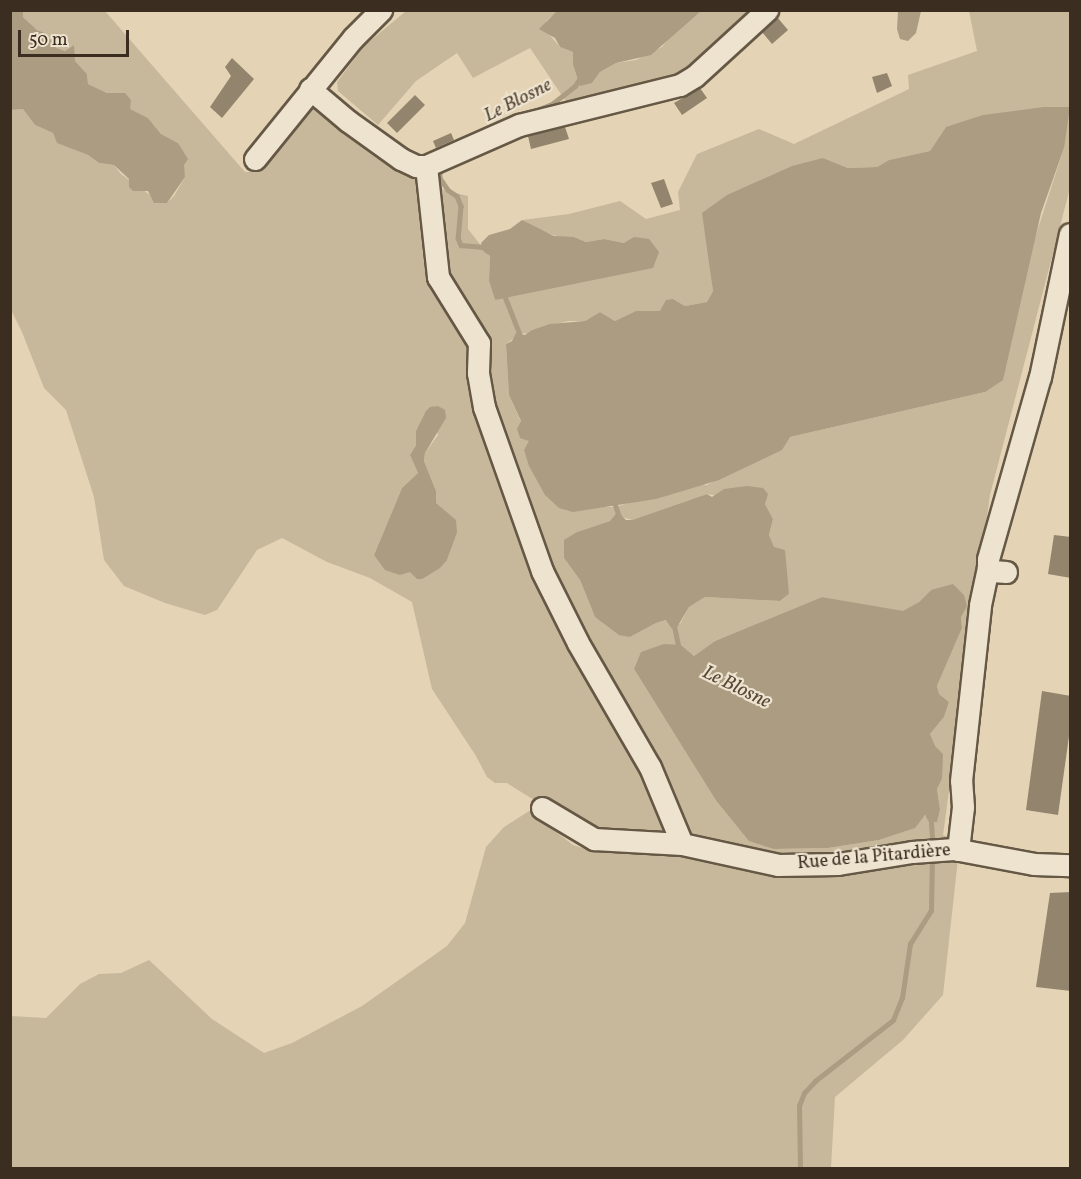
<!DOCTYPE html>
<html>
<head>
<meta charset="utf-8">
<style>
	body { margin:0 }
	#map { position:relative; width:1081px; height:1179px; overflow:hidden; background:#e4d4b5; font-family:Vollkorn,serif }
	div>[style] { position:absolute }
	.green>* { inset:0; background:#c7b89c }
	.water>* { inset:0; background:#ab9c82 }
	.stream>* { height:4.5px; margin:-2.25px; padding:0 2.25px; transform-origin:2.25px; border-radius:2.25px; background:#ab9c82 }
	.building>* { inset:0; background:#93846d }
	.roads { filter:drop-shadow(2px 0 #655845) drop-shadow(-2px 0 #655845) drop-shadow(0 2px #655845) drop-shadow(0 -2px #655845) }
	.minor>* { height:21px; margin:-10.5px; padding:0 10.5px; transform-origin:10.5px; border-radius:10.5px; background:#ede3cf }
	span { translate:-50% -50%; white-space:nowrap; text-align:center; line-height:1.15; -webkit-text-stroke:4.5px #ede3cf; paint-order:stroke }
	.street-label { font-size:18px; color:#3b2e20 }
	.water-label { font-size:20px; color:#574a38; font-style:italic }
	.frame { position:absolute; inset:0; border:12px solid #3b2e20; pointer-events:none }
	.scale { position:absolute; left:18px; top:30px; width:111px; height:27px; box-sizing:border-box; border:3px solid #3b2e20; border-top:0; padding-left:8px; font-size:18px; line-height:21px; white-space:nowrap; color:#3b2e20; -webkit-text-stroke:4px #ede3cf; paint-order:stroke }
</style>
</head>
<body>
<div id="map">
	<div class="green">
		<div style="clip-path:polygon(evenodd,23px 11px,105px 11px,245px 172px,256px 172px,311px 100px,418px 176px,446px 191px,468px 196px,468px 229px,490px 257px,489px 281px,495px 300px,624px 243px,604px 239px,586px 242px,574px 237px,565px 239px,537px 229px,522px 220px,569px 214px,620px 201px,646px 219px,680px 210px,678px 192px,697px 154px,759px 129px,794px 144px,909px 89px,908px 75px,977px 51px,969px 11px,1070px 11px,1070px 188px,990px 495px,943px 835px,960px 841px,943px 995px,903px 1040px,835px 1097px,831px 1168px,11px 1168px,11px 1016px,46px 1018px,80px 984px,99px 974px,121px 973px,149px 960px,212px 1019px,264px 1053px,292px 1043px,362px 1006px,447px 946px,465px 923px,486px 847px,504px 827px,529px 811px,573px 845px,598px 853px,597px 832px,534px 800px,507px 783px,495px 783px,487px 777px,476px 756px,432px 689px,412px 602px,370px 578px,327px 562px,282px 538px,257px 550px,217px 610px,205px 615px,165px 603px,124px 586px,104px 560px,94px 497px,66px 410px,44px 388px,22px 332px,11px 310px,11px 110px,23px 109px,35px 125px,53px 133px,58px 143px,88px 155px,99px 163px,114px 165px,121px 174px,161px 203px,167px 203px,174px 196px,185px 177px,178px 143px,161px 134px,148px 118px,129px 109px,125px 93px,107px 93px,88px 84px,87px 74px,75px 61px,73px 46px,65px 51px,57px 48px,45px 33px,37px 30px,23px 17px,23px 11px,946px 127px,1064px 148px,985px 392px,790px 437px,707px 485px,697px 484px,615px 507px,601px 507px,529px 445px,529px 440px,509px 395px,506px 344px,521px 333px,530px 334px,532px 330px,568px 321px,585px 321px,600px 312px,615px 321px,636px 311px,660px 311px,673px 299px,685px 306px,707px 302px,713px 291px,710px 254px,823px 158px,848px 168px,877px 167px,889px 160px,930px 151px,946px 127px,23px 11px,430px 407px,438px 435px,425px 453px,424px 461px,436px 491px,436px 503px,457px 533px,447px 560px,374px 555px,402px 488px,418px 473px,410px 455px,416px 445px,416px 431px,430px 407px,23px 11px,707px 494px,765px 504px,773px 519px,769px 535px,787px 583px,789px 594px,780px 601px,705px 597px,689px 607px,680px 624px,667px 620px,656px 623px,630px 637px,595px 617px,580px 580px,564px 558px,577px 532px,622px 517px,632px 520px,707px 494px,23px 11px,931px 590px,961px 617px,962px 628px,937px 686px,939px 694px,949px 702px,944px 717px,930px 734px,942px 779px,937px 789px,940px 809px,921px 818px,914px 828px,879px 840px,828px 848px,774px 849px,715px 799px,634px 669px,681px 645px,694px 656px,715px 641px,822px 597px,903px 612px,919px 602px,931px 590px)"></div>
		<div style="clip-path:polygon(406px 11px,558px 11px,546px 21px,548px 33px,560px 47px,573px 52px,573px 65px,578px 80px,592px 83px,600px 72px,616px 63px,636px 60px,662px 47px,672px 34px,701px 11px,755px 11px,694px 64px,656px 83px,567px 103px,530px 48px,473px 78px,457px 53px,416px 81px,378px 125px,338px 91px,337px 82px,364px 46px)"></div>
	</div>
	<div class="water">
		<div style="clip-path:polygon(558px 10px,701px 10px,701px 11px,651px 55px,616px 63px,600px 72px,592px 83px,580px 86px,573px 65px,573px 52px,560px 47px,555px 38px,539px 29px)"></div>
		<div style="clip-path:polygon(10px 11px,23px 11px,23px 17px,37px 30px,45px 33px,57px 48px,65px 51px,74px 45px,75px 61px,87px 74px,88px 84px,107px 93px,125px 93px,131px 100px,130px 109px,148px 118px,161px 134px,178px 143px,188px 159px,184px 165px,185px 177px,167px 203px,154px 203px,148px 191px,133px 191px,129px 187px,129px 179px,114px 165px,99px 163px,88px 155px,57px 143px,53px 133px,35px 125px,23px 109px,11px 110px)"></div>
		<div style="clip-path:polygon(898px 11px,921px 11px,916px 33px,908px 41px,900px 39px,897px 29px)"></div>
		<div style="clip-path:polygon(1044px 107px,1070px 107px,1064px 148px,1041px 213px,1003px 380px,985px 392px,790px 437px,782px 450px,719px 480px,656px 499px,573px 512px,559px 508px,545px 495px,529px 466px,524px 450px,529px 441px,520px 438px,517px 429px,521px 421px,509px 395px,506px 344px,512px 341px,516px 333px,525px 335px,532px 330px,550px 324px,585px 321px,600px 312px,615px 321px,636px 311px,660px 311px,666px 300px,673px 299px,685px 306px,707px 302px,713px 291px,702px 213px,727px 195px,792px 166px,823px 158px,848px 168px,877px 167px,889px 160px,930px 151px,946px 127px,983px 115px)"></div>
		<div style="clip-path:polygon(522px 220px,554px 236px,574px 237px,586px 242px,604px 239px,624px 243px,634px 237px,649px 239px,659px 252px,653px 268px,495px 300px,489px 281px,490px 256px,483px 251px,481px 243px,489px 235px,510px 229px)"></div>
		<div style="clip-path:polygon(438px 406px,445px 410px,446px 418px,425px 453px,424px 461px,436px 491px,436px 503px,456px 520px,457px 533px,447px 560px,440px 568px,422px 579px,417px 579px,410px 572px,400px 575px,385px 570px,374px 555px,402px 488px,418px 473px,410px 455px,416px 445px,416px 431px,426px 411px,430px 407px)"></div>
		<div style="clip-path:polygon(747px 486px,763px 488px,768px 494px,765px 504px,773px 519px,769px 535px,774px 547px,785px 550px,789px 594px,780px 601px,705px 597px,689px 607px,676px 629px,672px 629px,666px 620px,656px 623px,630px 637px,619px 635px,595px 617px,580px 580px,564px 558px,564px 540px,577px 532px,610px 521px,616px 514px,620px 514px,626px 520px,632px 520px,707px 494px,712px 497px,724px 489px)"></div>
		<div style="clip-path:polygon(953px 584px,964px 595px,967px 606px,961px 617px,962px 628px,937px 686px,939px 694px,949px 702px,944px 717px,930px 734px,935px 746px,943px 754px,942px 779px,937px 789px,940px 809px,937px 822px,929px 822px,925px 815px,915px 828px,879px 840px,828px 848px,774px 849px,749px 841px,715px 799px,634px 669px,641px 652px,664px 644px,681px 645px,694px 656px,715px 641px,822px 597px,903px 611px,919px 602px,931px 590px)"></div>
	</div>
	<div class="stream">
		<div style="left:537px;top:110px;width:16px;rotate:-22deg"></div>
		<div style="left:552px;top:104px;width:29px;rotate:-38deg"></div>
		<div style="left:575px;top:86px;width:12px;rotate:-59deg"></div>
		<div style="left:445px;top:167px;width:7px;rotate:135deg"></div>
		<div style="left:440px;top:172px;width:6px;rotate:90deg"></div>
		<div style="left:440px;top:178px;width:14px;rotate:56deg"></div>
		<div style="left:448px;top:190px;width:11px;rotate:34deg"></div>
		<div style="left:457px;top:196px;width:11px;rotate:68deg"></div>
		<div style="left:461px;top:206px;width:32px;rotate:95deg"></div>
		<div style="left:458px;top:238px;width:8px;rotate:67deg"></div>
		<div style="left:461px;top:245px;width:25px;rotate:5deg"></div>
		<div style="left:504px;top:294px;width:46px;rotate:68.4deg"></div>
		<div style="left:614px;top:501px;width:18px;rotate:71deg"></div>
		<div style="left:674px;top:624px;width:25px;rotate:78deg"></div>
		<div style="left:931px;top:816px;width:28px;rotate:86deg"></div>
		<div style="left:800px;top:1168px;width:62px;rotate:-90.9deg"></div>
		<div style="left:799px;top:1106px;width:14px;rotate:-69deg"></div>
		<div style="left:804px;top:1093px;width:16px;rotate:-47deg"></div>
		<div style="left:815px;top:1081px;width:99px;rotate:-38deg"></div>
		<div style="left:893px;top:1020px;width:24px;rotate:-68deg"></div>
		<div style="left:902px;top:998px;width:55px;rotate:-81.6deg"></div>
		<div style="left:910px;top:944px;width:39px;rotate:-58deg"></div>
		<div style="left:931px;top:911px;width:56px;rotate:-89deg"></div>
	</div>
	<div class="building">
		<div style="clip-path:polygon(777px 17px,788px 30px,772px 44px,762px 32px)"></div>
		<div style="clip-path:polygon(232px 58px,254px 79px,222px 118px,210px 107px,231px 76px,225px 67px)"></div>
		<div style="clip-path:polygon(887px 73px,892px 86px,877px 93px,872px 77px)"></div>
		<div style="clip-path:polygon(700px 88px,707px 98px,682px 115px,674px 103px)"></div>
		<div style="clip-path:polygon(415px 95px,425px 105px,397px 133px,387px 123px)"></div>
		<div style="clip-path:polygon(565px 127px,569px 139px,531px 149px,528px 136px)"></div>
		<div style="clip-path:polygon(451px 133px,454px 140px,436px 148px,433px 141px)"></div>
		<div style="clip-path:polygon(664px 179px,673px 204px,661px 208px,651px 183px)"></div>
		<div style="clip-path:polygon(1054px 535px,1071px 537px,1071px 578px,1048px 574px)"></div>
		<div style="clip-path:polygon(1042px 691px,1071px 696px,1071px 722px,1058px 815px,1026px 810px)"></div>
		<div style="clip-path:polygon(1071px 892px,1071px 991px,1036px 987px,1050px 893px)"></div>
	</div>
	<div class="roads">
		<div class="minor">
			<div style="left:310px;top:89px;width:50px;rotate:40.1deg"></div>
			<div style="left:348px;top:121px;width:65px;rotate:35.6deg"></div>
			<div style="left:401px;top:159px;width:17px;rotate:25deg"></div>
			<div style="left:416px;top:166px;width:10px"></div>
			<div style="left:426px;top:166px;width:102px;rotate:-23.8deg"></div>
			<div style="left:519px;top:125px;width:166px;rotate:-14deg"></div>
			<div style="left:680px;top:85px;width:17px;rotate:-31deg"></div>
			<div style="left:695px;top:76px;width:98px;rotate:-42.5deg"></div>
			<div style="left:255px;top:159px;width:156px;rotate:-51deg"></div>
			<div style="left:353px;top:38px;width:40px;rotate:-45deg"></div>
			<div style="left:426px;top:166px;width:112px;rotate:83.8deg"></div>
			<div style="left:438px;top:277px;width:78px;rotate:58.2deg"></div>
			<div style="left:479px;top:343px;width:30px;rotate:92deg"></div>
			<div style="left:478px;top:373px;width:35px;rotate:80deg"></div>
			<div style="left:484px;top:407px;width:174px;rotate:70.5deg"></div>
			<div style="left:542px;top:571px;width:80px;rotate:63.4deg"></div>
			<div style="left:578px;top:643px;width:143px;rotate:59.9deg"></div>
			<div style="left:650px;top:767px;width:83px;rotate:67.4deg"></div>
			<div style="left:1006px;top:572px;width:14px;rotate:-176deg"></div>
			<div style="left:992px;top:571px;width:6px;rotate:-135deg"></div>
			<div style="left:988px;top:567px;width:8px;rotate:-90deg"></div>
			<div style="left:988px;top:559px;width:189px;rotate:-74.1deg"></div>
			<div style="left:1040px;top:377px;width:146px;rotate:-78.2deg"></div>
			<div style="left:542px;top:808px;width:61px;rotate:30.8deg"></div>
			<div style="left:594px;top:839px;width:88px;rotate:3.3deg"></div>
			<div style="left:682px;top:844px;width:98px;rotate:12.3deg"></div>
			<div style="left:778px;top:865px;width:60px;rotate:-1deg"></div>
			<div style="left:838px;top:864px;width:75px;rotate:-9.2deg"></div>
			<div style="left:912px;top:852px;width:42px;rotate:-4.1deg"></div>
			<div style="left:954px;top:849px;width:81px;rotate:10.6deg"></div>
			<div style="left:1034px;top:864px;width:36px;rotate:2deg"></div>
			<div style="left:958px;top:850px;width:43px;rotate:-83.4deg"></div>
			<div style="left:963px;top:807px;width:26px;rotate:-94deg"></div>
			<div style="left:961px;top:781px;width:177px;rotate:-83.8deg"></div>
			<div style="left:980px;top:605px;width:39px;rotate:-78deg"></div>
		</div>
	</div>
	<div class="street-label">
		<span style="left:874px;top:858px;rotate:-5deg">Rue de la Pitardière</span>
	</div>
	<div class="water-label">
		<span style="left:518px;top:101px;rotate:-27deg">Le Blosne</span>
		<span style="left:736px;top:688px;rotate:26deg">Le Blosne</span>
	</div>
	<div class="frame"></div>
	<div class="scale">50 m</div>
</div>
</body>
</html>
